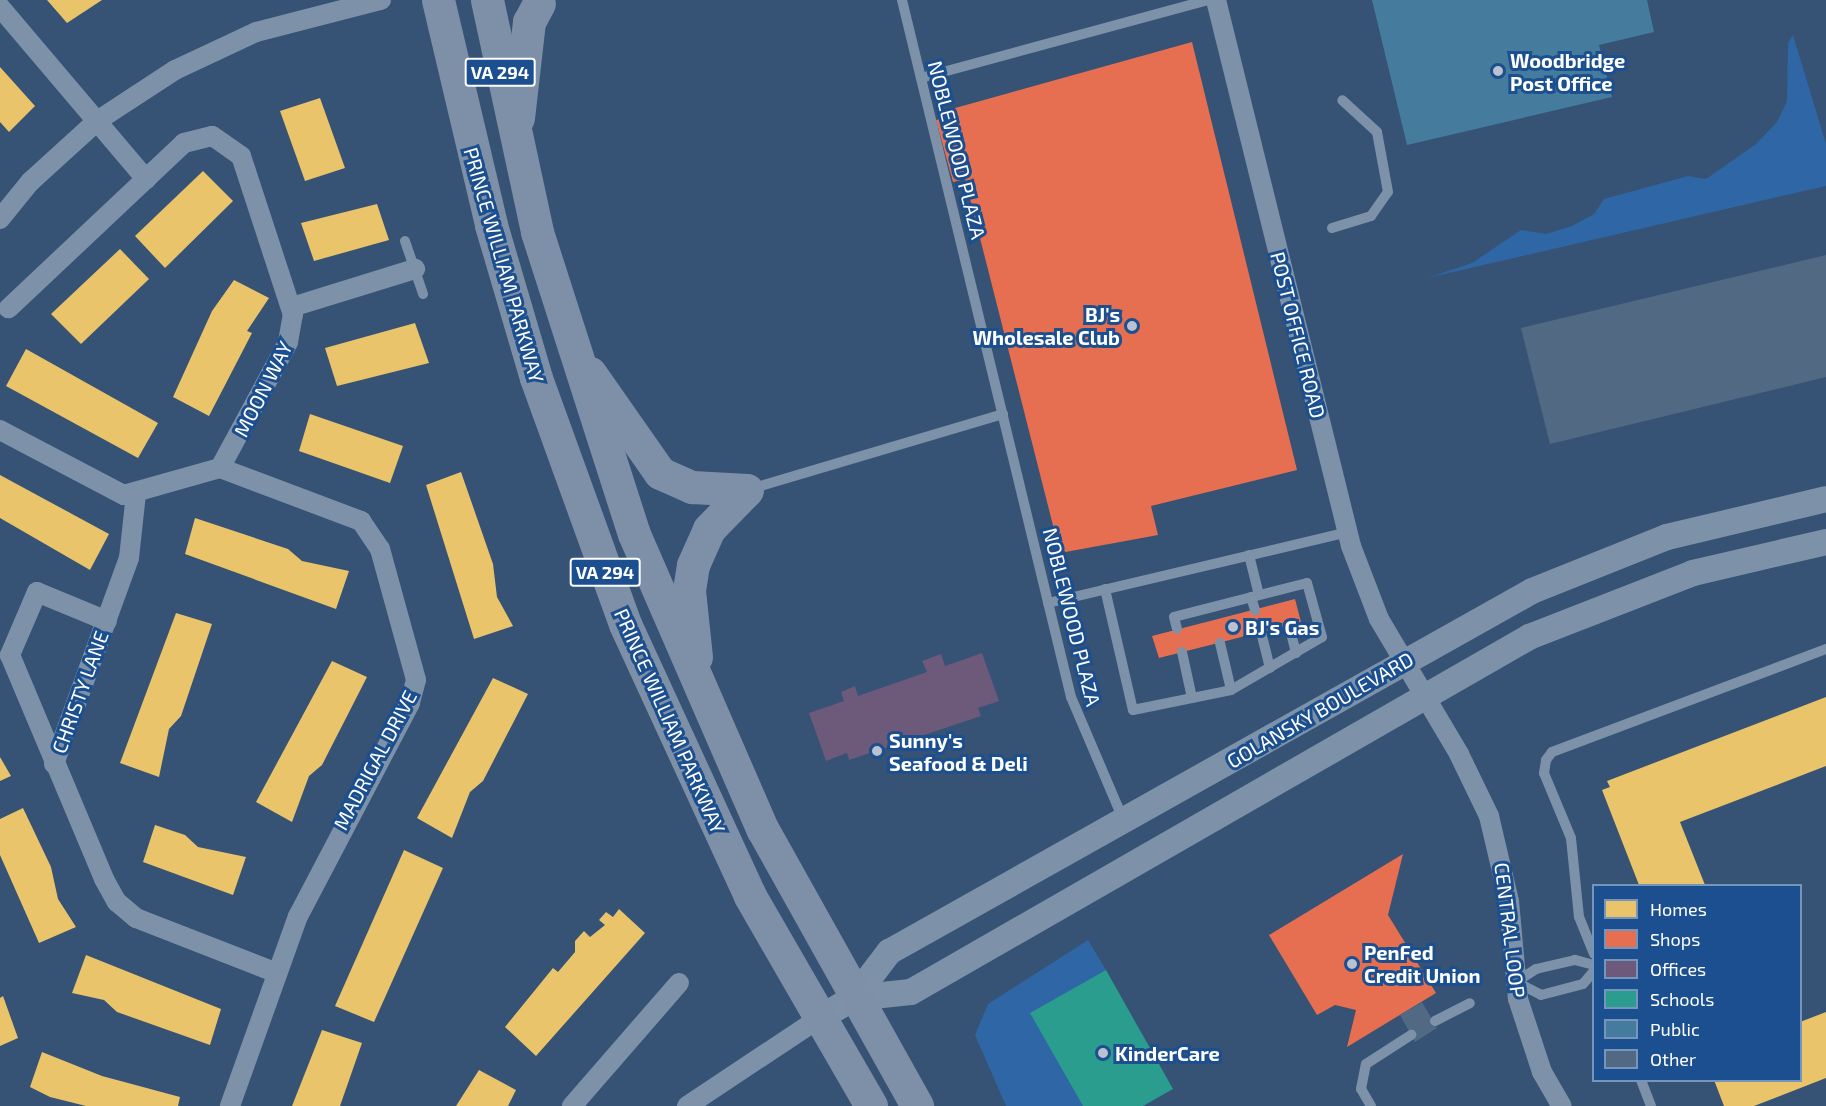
<!DOCTYPE html>
<html>
<head>
<meta charset="utf-8">
<style>
	body { margin:0 }
	#map { position:relative; width:1826px; height:1106px; overflow:hidden; background:#365274; font-family:"Exo 2",sans-serif }
	div>[style] { position:absolute }
	.green>* { inset:0; background:#2f66a5 }
	.homes>* { inset:0; background:#e9c46a }
	.shops>* { inset:0; background:#e76f51 }
	.offices>* { inset:0; background:#6d597a }
	.schools>* { inset:0; background:#2a9d8f }
	.public>* { inset:0; background:#457b9d }
	.building>* { inset:0; background:#526984 }
	.service>* { height:10px; margin:-5px; padding:0 5px; transform-origin:5px; border-radius:5px; background:#7d92a8 }
	.minor>* { height:20px; margin:-10px; padding:0 10px; transform-origin:10px; border-radius:10px; background:#7d92a8 }
	.tertiary>* { height:26px; margin:-13px; padding:0 13px; transform-origin:13px; border-radius:13px; background:#7d92a8 }
	.trunk>* { height:33px; margin:-16.5px; padding:0 16.5px; transform-origin:16.5px; border-radius:16.5px; background:#7e90a7 }
	.dots>* { width:16px; height:16px; translate:-50% -50%; box-sizing:border-box; border:3px solid #1b4f8f; border-radius:50% }
	span { translate:-50% -50%; white-space:nowrap; text-align:center; line-height:1.15; -webkit-text-stroke:6px #1b4f8f; paint-order:stroke }
	.shield-label span { padding:2px 4px; background:#1b4f8f; border:2px solid; border-radius:4px; -webkit-text-stroke-width:0 }
	.shield-label { font-size:18px; color:#fff; font-weight:700 }
	.poi-label { font-size:20px; color:#fff; font-weight:700 }
	.left { translate:0 -50%; text-align:left }
	.right { translate:-100% -50%; text-align:right }
	.street-label { font-size:20px; color:#fff }
	.legend { position:absolute; left:1592px; top:884px; width:210px; height:198px; box-sizing:border-box; background:#1b4f8f; border:2px solid #7695bc; margin:0; padding:8px 10px; list-style:none; font-size:18px; color:#fff }
	.legend li { display:flex; align-items:center; gap:12px; height:30px }
	.legend b { width:30px; border:2px solid #7695bc }
</style>
</head>
<body>
<div id="map">
	<div class="green">
		<div style="clip-path:polygon(1793px 35px,1826px 144px,1826px 186px,1427px 278px,1472px 263px,1521px 230px,1546px 234px,1572px 226px,1594px 214px,1604px 199px,1688px 176px,1706px 179px,1756px 144px,1777px 122px,1787px 101px,1788px 43px)"></div>
		<div style="clip-path:polygon(1088px 940px,1106px 970px,1031px 1013px,1083px 1106px,1006px 1106px,975px 1035px,988px 1004px)"></div>
	</div>
	<div class="homes">
		<div style="clip-path:polygon(47px 0,102px 0,67px 23px)"></div>
		<div style="clip-path:polygon(0 67px,35px 106px,9px 132px,0 122px)"></div>
		<div style="clip-path:polygon(320px 98px,345px 168px,305px 181px,280px 111px)"></div>
		<div style="clip-path:polygon(203px 171px,233px 201px,165px 268px,135px 236px)"></div>
		<div style="clip-path:polygon(377px 204px,389px 240px,314px 261px,301px 223px)"></div>
		<div style="clip-path:polygon(120px 249px,149px 279px,81px 344px,51px 314px)"></div>
		<div style="clip-path:polygon(234px 280px,269px 298px,247px 331px,252px 333px,209px 416px,173px 397px,212px 311px)"></div>
		<div style="clip-path:polygon(415px 323px,429px 363px,337px 386px,325px 348px)"></div>
		<div style="clip-path:polygon(26px 349px,158px 423px,138px 458px,6px 386px)"></div>
		<div style="clip-path:polygon(310px 414px,403px 446px,390px 483px,299px 451px)"></div>
		<div style="clip-path:polygon(461px 472px,493px 564px,497px 597px,513px 626px,474px 639px,426px 485px)"></div>
		<div style="clip-path:polygon(0 475px,109px 534px,90px 570px,0 518px)"></div>
		<div style="clip-path:polygon(195px 518px,288px 549px,302px 561px,349px 571px,336px 609px,185px 554px)"></div>
		<div style="clip-path:polygon(176px 613px,212px 624px,181px 716px,169px 729px,159px 777px,120px 763px)"></div>
		<div style="clip-path:polygon(332px 661px,367px 677px,322px 765px,309px 776px,292px 822px,256px 802px)"></div>
		<div style="clip-path:polygon(493px 678px,528px 694px,483px 781px,470px 792px,452px 838px,417px 818px)"></div>
		<div style="clip-path:polygon(1826px 697px,1826px 766px,1680px 822px,1705px 885px,1639px 885px,1602px 790px,1610px 787px,1607px 781px)"></div>
		<div style="clip-path:polygon(0 757px,11px 776px,0 781px)"></div>
		<div style="clip-path:polygon(23px 808px,51px 867px,58px 899px,76px 927px,39px 943px,0 855px,0 819px)"></div>
		<div style="clip-path:polygon(155px 825px,185px 835px,198px 847px,246px 857px,233px 895px,143px 862px)"></div>
		<div style="clip-path:polygon(404px 850px,443px 868px,374px 1022px,335px 1006px)"></div>
		<div style="clip-path:polygon(619px 909px,645px 933px,536px 1056px,505px 1027px,553px 968px,558px 972px,575px 952px,575px 941px,584px 931px,590px 937px,605px 925px,599px 920px,606px 912px,613px 917px)"></div>
		<div style="clip-path:polygon(86px 955px,221px 1009px,210px 1045px,117px 1012px,104px 1000px,72px 993px)"></div>
		<div style="clip-path:polygon(3px 996px,18px 1038px,0 1046px,0 998px)"></div>
		<div style="clip-path:polygon(1826px 1012px,1826px 1078px,1754px 1106px,1724px 1106px,1714px 1080px,1800px 1080px,1800px 1022px)"></div>
		<div style="clip-path:polygon(322px 1030px,362px 1043px,340px 1106px,292px 1106px)"></div>
		<div style="clip-path:polygon(42px 1052px,102px 1076px,180px 1097px,178px 1106px,86px 1106px,50px 1097px,30px 1087px)"></div>
		<div style="clip-path:polygon(479px 1070px,516px 1090px,508px 1106px,456px 1106px)"></div>
	</div>
	<div class="shops">
		<div style="clip-path:polygon(1192px 42px,1297px 470px,1151px 506px,1158px 535px,1060px 553px,965px 179px,953px 182px,936px 120px,949px 117px,948px 110px)"></div>
		<div style="clip-path:polygon(1295px 599px,1301px 622px,1159px 658px,1152px 636px)"></div>
		<div style="clip-path:polygon(1403px 854px,1388px 915px,1436px 993px,1347px 1047px,1356px 1010px,1335px 1005px,1317px 1015px,1269px 935px)"></div>
	</div>
	<div class="offices">
		<div style="clip-path:polygon(982px 653px,999px 701px,978px 708px,981px 716px,849px 760px,847px 753px,826px 761px,809px 713px,844px 701px,841px 692px,855px 686px,858px 696px,927px 672px,922px 661px,941px 654px,945px 666px)"></div>
	</div>
	<div class="schools">
		<div style="clip-path:polygon(1106px 970px,1173px 1089px,1143px 1106px,1083px 1106px,1030px 1013px)"></div>
	</div>
	<div class="public">
		<div style="clip-path:polygon(1372px 0,1647px 0,1654px 32px,1599px 45px,1612px 97px,1407px 145px)"></div>
	</div>
	<div class="building">
		<div style="clip-path:polygon(1826px 255px,1826px 377px,1550px 444px,1521px 328px)"></div>
		<div style="clip-path:polygon(1422px 1002px,1437px 1028px,1415px 1042px,1400px 1015px)"></div>
	</div>
	<div class="service">
		<div style="left:902px;top:0;width:717px;rotate:76.37deg"></div>
		<div style="left:1071px;top:697px;width:135px;rotate:66.9deg"></div>
		<div style="left:921px;top:78px;width:297px;rotate:-15.2deg"></div>
		<div style="left:1332px;top:228px;width:41px;rotate:-17.1deg"></div>
		<div style="left:1371px;top:216px;width:29px;rotate:-55deg"></div>
		<div style="left:1388px;top:192px;width:61px;rotate:-100.4deg"></div>
		<div style="left:1377px;top:132px;width:47px;rotate:-137.6deg"></div>
		<div style="left:405px;top:241px;width:56px;rotate:71.2deg"></div>
		<div style="left:750px;top:489px;width:264px;rotate:-16.5deg"></div>
		<div style="left:1249px;top:555px;width:41px;rotate:76deg"></div>
		<div style="left:1105px;top:589px;width:124px;rotate:77deg"></div>
		<div style="left:1133px;top:710px;width:100px;rotate:-11.5deg"></div>
		<div style="left:1231px;top:690px;width:105px;rotate:-30.2deg"></div>
		<div style="left:1322px;top:637px;width:56px;rotate:-105.5deg"></div>
		<div style="left:1307px;top:583px;width:137px;rotate:165.7deg"></div>
		<div style="left:1174px;top:617px;width:12px;rotate:76deg"></div>
		<div style="left:1251px;top:597px;width:14px;rotate:73deg"></div>
		<div style="left:1048px;top:603px;width:308px;rotate:-13.3deg"></div>
		<div style="left:1289px;top:625px;width:29px;rotate:76deg"></div>
		<div style="left:1261px;top:632px;width:37px;rotate:76deg"></div>
		<div style="left:1220px;top:643px;width:48px;rotate:76.8deg"></div>
		<div style="left:1182px;top:652px;width:47px;rotate:77.7deg"></div>
		<div style="left:1594px;top:954px;width:40px;rotate:-112deg"></div>
		<div style="left:1579px;top:917px;width:79px;rotate:-95.8deg"></div>
		<div style="left:1571px;top:838px;width:70px;rotate:-112.6deg"></div>
		<div style="left:1544px;top:773px;width:13px;rotate:-81deg"></div>
		<div style="left:1546px;top:760px;width:10px;rotate:-53deg"></div>
		<div style="left:1552px;top:752px;width:293px;rotate:-20.6deg"></div>
		<div style="left:1594px;top:965px;width:20px;rotate:-165deg"></div>
		<div style="left:1575px;top:960px;width:40px;rotate:167deg"></div>
		<div style="left:1536px;top:969px;width:24px;rotate:147deg"></div>
		<div style="left:1516px;top:982px;width:28px;rotate:27deg"></div>
		<div style="left:1541px;top:995px;width:43px;rotate:-14.7deg"></div>
		<div style="left:1583px;top:984px;width:17px;rotate:-50deg"></div>
		<div style="left:1435px;top:1021px;width:39px;rotate:-27deg"></div>
		<div style="left:1641px;top:1080px;width:28px;rotate:69deg"></div>
		<div style="left:1371px;top:1106px;width:20px;rotate:-120deg"></div>
		<div style="left:1361px;top:1089px;width:25px;rotate:-79deg"></div>
		<div style="left:1366px;top:1064px;width:54px;rotate:-32.8deg"></div>
	</div>
	<div class="minor">
		<div style="left:1216px;top:0;width:562px;rotate:76.11deg"></div>
		<div style="left:1351px;top:546px;width:78px;rotate:69deg"></div>
		<div style="left:1379px;top:619px;width:157px;rotate:59.3deg"></div>
		<div style="left:1459px;top:754px;width:69px;rotate:64.2deg"></div>
		<div style="left:1489px;top:816px;width:87px;rotate:76.8deg"></div>
		<div style="left:1509px;top:901px;width:98px;rotate:84.8deg"></div>
		<div style="left:1518px;top:999px;width:77px;rotate:71.8deg"></div>
		<div style="left:1542px;top:1072px;width:39px;rotate:60deg"></div>
		<div style="left:0;top:7px;width:226px;rotate:49.7deg"></div>
		<div style="left:0;top:219px;width:48px;rotate:-51deg"></div>
		<div style="left:30px;top:182px;width:91px;rotate:-42.3deg"></div>
		<div style="left:97px;top:121px;width:93px;rotate:-33.2deg"></div>
		<div style="left:175px;top:70px;width:89px;rotate:-25.1deg"></div>
		<div style="left:256px;top:32px;width:129px;rotate:-14.4deg"></div>
		<div style="left:292px;top:307px;width:129px;rotate:-17.2deg"></div>
		<div style="left:0;top:430px;width:140px;rotate:27.7deg"></div>
		<div style="left:124px;top:495px;width:100px;rotate:-15.7deg"></div>
		<div style="left:220px;top:468px;width:143px;rotate:-61.6deg"></div>
		<div style="left:288px;top:342px;width:27px;rotate:-80deg"></div>
		<div style="left:293px;top:315px;width:167px;rotate:-108.1deg"></div>
		<div style="left:241px;top:156px;width:35px;rotate:-145deg"></div>
		<div style="left:212px;top:136px;width:29px;rotate:166deg"></div>
		<div style="left:184px;top:143px;width:241px;rotate:136.7deg"></div>
		<div style="left:220px;top:468px;width:151px;rotate:20.6deg"></div>
		<div style="left:361px;top:521px;width:34px;rotate:56deg"></div>
		<div style="left:380px;top:549px;width:136px;rotate:74.6deg"></div>
		<div style="left:416px;top:680px;width:24px;rotate:105deg"></div>
		<div style="left:410px;top:703px;width:241px;rotate:117.7deg"></div>
		<div style="left:298px;top:916px;width:202px;rotate:109.7deg"></div>
		<div style="left:107px;top:621px;width:76px;rotate:-157.5deg"></div>
		<div style="left:37px;top:592px;width:69px;rotate:113.2deg"></div>
		<div style="left:10px;top:655px;width:243px;rotate:67.2deg"></div>
		<div style="left:104px;top:879px;width:26px;rotate:61deg"></div>
		<div style="left:117px;top:902px;width:25px;rotate:40deg"></div>
		<div style="left:136px;top:918px;width:151px;rotate:21.3deg"></div>
		<div style="left:54px;top:764px;width:219px;rotate:-70deg"></div>
		<div style="left:129px;top:558px;width:64px;rotate:-83.8deg"></div>
		<div style="left:572px;top:1106px;width:163px;rotate:-49deg"></div>
		<div style="left:687px;top:1106px;width:157px;rotate:-33.6deg"></div>
	</div>
	<div class="tertiary">
		<div style="left:854px;top:998px;width:57px;rotate:-6deg"></div>
		<div style="left:911px;top:992px;width:713px;rotate:-29.87deg"></div>
		<div style="left:1529px;top:637px;width:176px;rotate:-21.3deg"></div>
		<div style="left:1693px;top:573px;width:137px;rotate:-13.1deg"></div>
		<div style="left:818px;top:1019px;width:42px;rotate:-30.3deg"></div>
		<div style="left:854px;top:998px;width:58px;rotate:-52.7deg"></div>
		<div style="left:889px;top:952px;width:737px;rotate:-29.31deg"></div>
		<div style="left:1532px;top:591px;width:145px;rotate:-21.8deg"></div>
		<div style="left:1667px;top:537px;width:163px;rotate:-13.4deg"></div>
	</div>
	<div class="trunk">
		<div style="left:438px;top:0;width:231px;rotate:76.7deg"></div>
		<div style="left:491px;top:225px;width:159px;rotate:73.6deg"></div>
		<div style="left:536px;top:378px;width:262px;rotate:70.1deg"></div>
		<div style="left:625px;top:624px;width:299px;rotate:65.3deg"></div>
		<div style="left:750px;top:896px;width:242px;rotate:60deg"></div>
		<div style="left:487px;top:0;width:237px;rotate:77.8deg"></div>
		<div style="left:537px;top:232px;width:317px;rotate:72.2deg"></div>
		<div style="left:634px;top:534px;width:323px;rotate:66.5deg"></div>
		<div style="left:763px;top:830px;width:316px;rotate:60.8deg"></div>
		<div style="left:518px;top:118px;width:97px;rotate:-83.5deg"></div>
		<div style="left:529px;top:22px;width:21px;rotate:-62deg"></div>
		<div style="left:590px;top:373px;width:122px;rotate:55deg"></div>
		<div style="left:660px;top:473px;width:35px;rotate:24deg"></div>
		<div style="left:692px;top:487px;width:55px;rotate:3.1deg"></div>
		<div style="left:696px;top:657px;width:67px;rotate:-96deg"></div>
		<div style="left:689px;top:590px;width:25px;rotate:-81deg"></div>
		<div style="left:693px;top:565px;width:39px;rotate:-66deg"></div>
		<div style="left:709px;top:529px;width:54px;rotate:-45.7deg"></div>
	</div>
	<div class="dots">
		<div style="left:1498px;top:71px;background:#b9c2ce"></div>
		<div style="left:1132px;top:326px;background:#b9c2ce"></div>
		<div style="left:1233px;top:627px;background:#b9c2ce"></div>
		<div style="left:877px;top:751px;background:#b9c2ce"></div>
		<div style="left:1352px;top:964px;background:#b9c2ce"></div>
		<div style="left:1103px;top:1053px;background:#b9c2ce"></div>
	</div>
	<div class="shield-label">
		<span style="left:500px;top:72px">VA 294</span>
		<span style="left:605px;top:572px">VA 294</span>
	</div>
	<div class="poi-label">
		<span class="left" style="left:1510px;top:72px">Woodbridge<br>Post Office</span>
		<span class="right" style="left:1120px;top:326px">BJ's<br>Wholesale Club</span>
		<span class="left" style="left:1245px;top:627px">BJ's Gas</span>
		<span class="left" style="left:889px;top:752px">Sunny's<br>Seafood &amp; Deli</span>
		<span class="left" style="left:1364px;top:964px">PenFed<br>Credit Union</span>
		<span class="left" style="left:1115px;top:1053px">KinderCare</span>
	</div>
	<div class="street-label">
		<span style="left:957px;top:150px;rotate:76deg">NOBLEWOOD PLAZA</span>
		<span style="left:504px;top:265px;rotate:74deg">PRINCE WILLIAM PARKWAY</span>
		<span style="left:1298px;top:335px;rotate:76deg">POST OFFICE ROAD</span>
		<span style="left:263px;top:389px;rotate:-63deg">MOON WAY</span>
		<span style="left:1072px;top:617px;rotate:76deg">NOBLEWOOD PLAZA</span>
		<span style="left:80px;top:692px;rotate:-70deg">CHRISTY LANE</span>
		<span style="left:1320px;top:710px;rotate:-30deg">GOLANSKY BOULEVARD</span>
		<span style="left:670px;top:721px;rotate:66deg">PRINCE WILLIAM PARKWAY</span>
		<span style="left:375px;top:760px;rotate:-62deg">MADRIGAL DRIVE</span>
		<span style="left:1510px;top:930px;rotate:83deg">CENTRAL LOOP</span>
	</div>
	<ul class="legend">
	<li><b style="height:16px;background:#e9c46a"></b>Homes</li>
	<li><b style="height:16px;background:#e76f51"></b>Shops</li>
	<li><b style="height:16px;background:#6d597a"></b>Offices</li>
	<li><b style="height:16px;background:#2a9d8f"></b>Schools</li>
	<li><b style="height:16px;background:#457b9d"></b>Public</li>
	<li><b style="height:16px;background:#526984"></b>Other</li>
	</ul>
</div>
</body>
</html>
